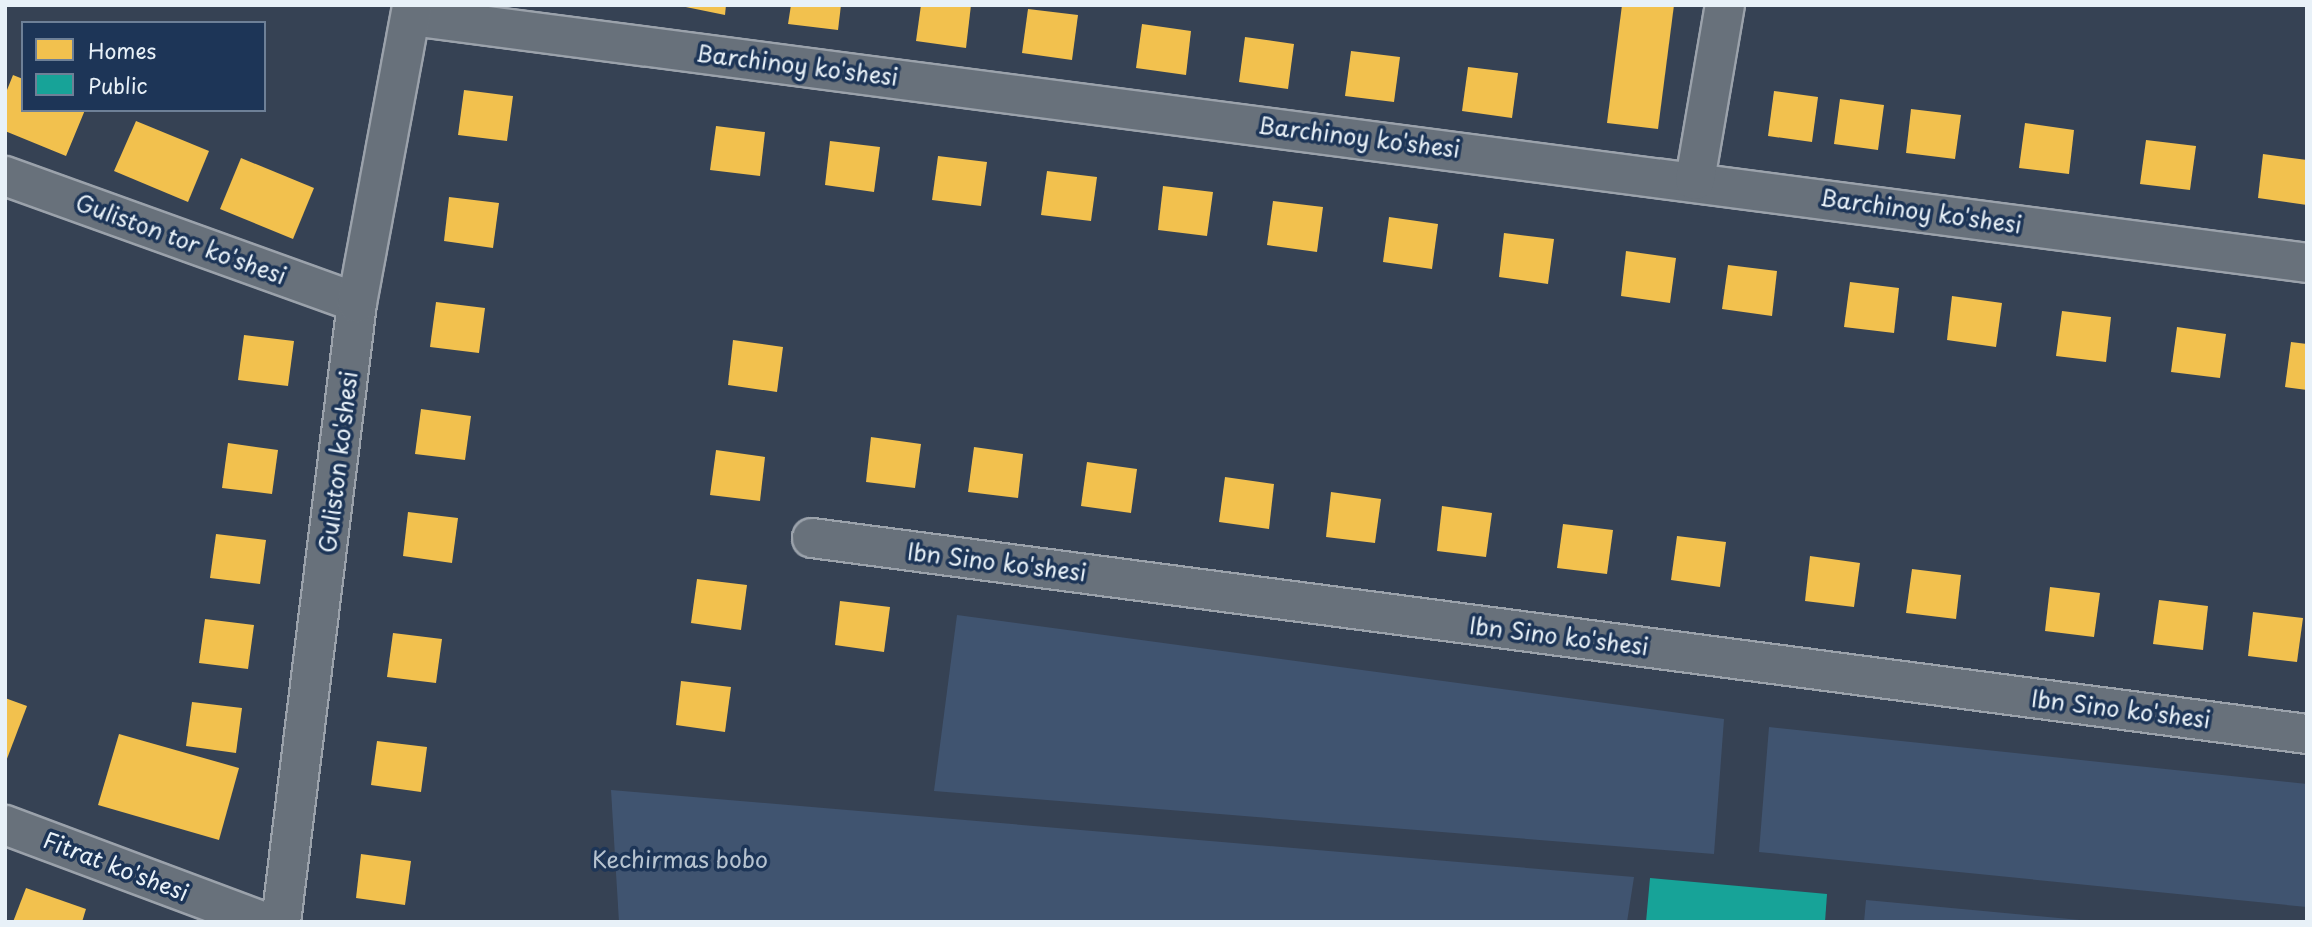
<!DOCTYPE html>
<html>
<head>
<meta charset="utf-8">
<style>
	body { margin:0 }
	#map { position:relative; width:2312px; height:927px; overflow:hidden; background:#364254; font-family:"Playpen Sans",sans-serif }
	div>[style] { position:absolute }
	.green>* { inset:0; background:#405470 }
	.homes>* { inset:0; background:#f2c14e }
	.public>* { inset:0; background:#17a398 }
	.roads { filter:drop-shadow(2px 0 #9ba2ab) drop-shadow(-2px 0 #9ba2ab) drop-shadow(0 2px #9ba2ab) drop-shadow(0 -2px #9ba2ab) }
	.minor>* { height:38px; margin:-19px; padding:0 19px; transform-origin:19px; border-radius:19px; background:#68717b }
	span { translate:-50% -50%; white-space:nowrap; text-align:center; line-height:1.15; -webkit-text-stroke:7px #1d3557; paint-order:stroke }
	.street-label { font-size:23px; color:#e8f1f8 }
	.park-label { font-size:23px; color:#b6c3d0 }
	.frame { position:absolute; inset:0; border:7px solid #e8f1f8; pointer-events:none }
	.legend { position:absolute; left:21px; top:21px; width:245px; height:91px; box-sizing:border-box; background:#1d3557; border:2px solid #6e8097; margin:0; padding:9px 12px; list-style:none; font-size:21px; color:#e8f1f8 }
	.legend li { display:flex; align-items:center; gap:14px; height:35px }
	.legend b { width:35px; border:2px solid #6e8097 }
</style>
</head>
<body>
<div id="map">
	<div class="green">
		<div style="clip-path:polygon(957px 615px,1724px 719px,1714px 854px,934px 791px)"></div>
		<div style="clip-path:polygon(1769px 727px,2307px 784px,2307px 907px,1759px 852px)"></div>
		<div style="clip-path:polygon(611px 790px,1634px 877px,1627px 922px,619px 922px)"></div>
		<div style="clip-path:polygon(1866px 900px,2101px 922px,1864px 922px)"></div>
	</div>
	<div class="homes">
		<div style="clip-path:polygon(676px 5px,726px 5px,725px 15px)"></div>
		<div style="clip-path:polygon(791px 5px,841px 5px,838px 30px,788px 24px)"></div>
		<div style="clip-path:polygon(921px 5px,971px 5px,966px 48px,916px 41px)"></div>
		<div style="clip-path:polygon(1622px 5px,1674px 5px,1658px 129px,1607px 123px)"></div>
		<div style="clip-path:polygon(1028px 9px,1078px 15px,1072px 60px,1022px 53px)"></div>
		<div style="clip-path:polygon(1142px 24px,1191px 31px,1186px 75px,1136px 68px)"></div>
		<div style="clip-path:polygon(1245px 37px,1294px 44px,1288px 89px,1239px 82px)"></div>
		<div style="clip-path:polygon(1351px 51px,1400px 57px,1394px 102px,1345px 96px)"></div>
		<div style="clip-path:polygon(1468px 67px,1518px 73px,1512px 118px,1462px 111px)"></div>
		<div style="clip-path:polygon(13px 75px,23px 79px,23px 110px,85px 110px,66px 156px,5px 131px,5px 95px)"></div>
		<div style="clip-path:polygon(464px 90px,513px 96px,507px 141px,458px 135px)"></div>
		<div style="clip-path:polygon(1774px 91px,1818px 97px,1812px 142px,1768px 136px)"></div>
		<div style="clip-path:polygon(1840px 99px,1884px 105px,1878px 150px,1834px 144px)"></div>
		<div style="clip-path:polygon(1911px 109px,1961px 115px,1955px 159px,1906px 153px)"></div>
		<div style="clip-path:polygon(136px 121px,209px 151px,188px 202px,114px 171px)"></div>
		<div style="clip-path:polygon(2025px 123px,2074px 130px,2069px 174px,2019px 168px)"></div>
		<div style="clip-path:polygon(716px 126px,765px 132px,760px 176px,710px 170px)"></div>
		<div style="clip-path:polygon(2146px 140px,2196px 146px,2190px 190px,2140px 184px)"></div>
		<div style="clip-path:polygon(830px 141px,880px 147px,874px 192px,825px 185px)"></div>
		<div style="clip-path:polygon(2263px 154px,2307px 160px,2307px 205px,2258px 198px)"></div>
		<div style="clip-path:polygon(938px 156px,987px 162px,981px 206px,932px 200px)"></div>
		<div style="clip-path:polygon(241px 158px,314px 188px,293px 239px,220px 209px)"></div>
		<div style="clip-path:polygon(1047px 171px,1097px 177px,1091px 221px,1041px 215px)"></div>
		<div style="clip-path:polygon(1163px 186px,1213px 192px,1207px 236px,1158px 230px)"></div>
		<div style="clip-path:polygon(449px 197px,499px 203px,493px 248px,444px 241px)"></div>
		<div style="clip-path:polygon(1273px 201px,1323px 207px,1317px 252px,1267px 245px)"></div>
		<div style="clip-path:polygon(1389px 217px,1438px 224px,1432px 269px,1383px 262px)"></div>
		<div style="clip-path:polygon(1504px 233px,1554px 239px,1548px 284px,1499px 277px)"></div>
		<div style="clip-path:polygon(1626px 251px,1676px 258px,1670px 303px,1621px 296px)"></div>
		<div style="clip-path:polygon(1728px 265px,1777px 271px,1772px 316px,1722px 309px)"></div>
		<div style="clip-path:polygon(1850px 282px,1899px 288px,1894px 333px,1844px 327px)"></div>
		<div style="clip-path:polygon(1952px 296px,2002px 303px,1996px 347px,1947px 340px)"></div>
		<div style="clip-path:polygon(436px 302px,485px 308px,479px 353px,430px 347px)"></div>
		<div style="clip-path:polygon(2062px 311px,2111px 317px,2106px 362px,2056px 356px)"></div>
		<div style="clip-path:polygon(2177px 327px,2226px 334px,2220px 378px,2171px 372px)"></div>
		<div style="clip-path:polygon(244px 335px,294px 341px,288px 386px,238px 380px)"></div>
		<div style="clip-path:polygon(733px 340px,783px 347px,777px 392px,728px 385px)"></div>
		<div style="clip-path:polygon(2291px 342px,2307px 344px,2307px 390px,2285px 387px)"></div>
		<div style="clip-path:polygon(421px 409px,471px 416px,465px 460px,415px 454px)"></div>
		<div style="clip-path:polygon(871px 437px,921px 444px,915px 488px,866px 482px)"></div>
		<div style="clip-path:polygon(228px 443px,278px 450px,272px 494px,222px 488px)"></div>
		<div style="clip-path:polygon(974px 447px,1023px 454px,1018px 498px,968px 492px)"></div>
		<div style="clip-path:polygon(716px 450px,765px 457px,760px 501px,710px 495px)"></div>
		<div style="clip-path:polygon(1087px 462px,1137px 469px,1131px 513px,1081px 506px)"></div>
		<div style="clip-path:polygon(1225px 477px,1274px 484px,1269px 529px,1219px 522px)"></div>
		<div style="clip-path:polygon(1331px 492px,1381px 499px,1375px 543px,1326px 537px)"></div>
		<div style="clip-path:polygon(1442px 506px,1492px 513px,1486px 557px,1437px 551px)"></div>
		<div style="clip-path:polygon(408px 512px,458px 518px,452px 563px,403px 556px)"></div>
		<div style="clip-path:polygon(1563px 524px,1613px 530px,1607px 574px,1557px 568px)"></div>
		<div style="clip-path:polygon(216px 534px,266px 540px,260px 584px,210px 578px)"></div>
		<div style="clip-path:polygon(1677px 536px,1726px 542px,1720px 587px,1671px 580px)"></div>
		<div style="clip-path:polygon(1810px 556px,1860px 563px,1854px 607px,1805px 601px)"></div>
		<div style="clip-path:polygon(1912px 569px,1961px 575px,1956px 619px,1906px 613px)"></div>
		<div style="clip-path:polygon(697px 579px,747px 585px,741px 630px,691px 623px)"></div>
		<div style="clip-path:polygon(2050px 587px,2100px 593px,2094px 637px,2045px 631px)"></div>
		<div style="clip-path:polygon(2159px 600px,2208px 606px,2203px 650px,2153px 644px)"></div>
		<div style="clip-path:polygon(840px 601px,890px 607px,884px 652px,835px 645px)"></div>
		<div style="clip-path:polygon(2253px 612px,2303px 618px,2297px 662px,2248px 656px)"></div>
		<div style="clip-path:polygon(205px 619px,254px 625px,248px 669px,199px 663px)"></div>
		<div style="clip-path:polygon(393px 633px,442px 639px,436px 683px,387px 677px)"></div>
		<div style="clip-path:polygon(681px 681px,731px 687px,725px 732px,676px 725px)"></div>
		<div style="clip-path:polygon(5px 698px,27px 706px,5px 764px)"></div>
		<div style="clip-path:polygon(192px 702px,242px 708px,236px 753px,186px 746px)"></div>
		<div style="clip-path:polygon(119px 734px,239px 768px,219px 840px,98px 805px)"></div>
		<div style="clip-path:polygon(377px 741px,427px 747px,421px 792px,371px 785px)"></div>
		<div style="clip-path:polygon(361px 854px,411px 861px,405px 905px,356px 898px)"></div>
		<div style="clip-path:polygon(26px 888px,86px 909px,82px 922px,13px 922px)"></div>
	</div>
	<div class="public">
		<div style="clip-path:polygon(1650px 878px,1827px 894px,1825px 922px,1646px 922px)"></div>
	</div>
	<div class="roads">
		<div class="minor">
			<div style="left:411px;top:16px;width:1912px;rotate:7.42deg"></div>
			<div style="left:5px;top:176px;width:374px;rotate:19.8deg"></div>
			<div style="left:1695px;top:180px;width:178px;rotate:-80.3deg"></div>
			<div style="left:812px;top:538px;width:1508px;rotate:7.47deg"></div>
			<div style="left:5px;top:825px;width:278px;rotate:20.5deg"></div>
			<div style="left:281px;top:922px;width:624px;rotate:-83deg"></div>
			<div style="left:357px;top:303px;width:303px;rotate:-79.5deg"></div>
		</div>
	</div>
	<div class="street-label">
		<span style="left:797px;top:65px;rotate:7deg">Barchinoy ko'shesi</span>
		<span style="left:1359px;top:137px;rotate:7deg">Barchinoy ko'shesi</span>
		<span style="left:1921px;top:211px;rotate:8deg">Barchinoy ko'shesi</span>
		<span style="left:181px;top:239px;rotate:20deg">Guliston tor ko'shesi</span>
		<span style="left:338px;top:462px;rotate:-83deg">Guliston ko'shesi</span>
		<span style="left:997px;top:562px;rotate:7deg">Ibn Sino ko'shesi</span>
		<span style="left:1559px;top:636px;rotate:7deg">Ibn Sino ko'shesi</span>
		<span style="left:2121px;top:709px;rotate:7deg">Ibn Sino ko'shesi</span>
		<span style="left:116px;top:866px;rotate:21deg">Fitrat ko'shesi</span>
	</div>
	<div class="park-label">
		<span style="left:680px;top:859px">Kechirmas bobo</span>
	</div>
	<div class="frame"></div>
	<ul class="legend">
	<li><b style="height:19px;background:#f2c14e"></b>Homes</li>
	<li><b style="height:19px;background:#17a398"></b>Public</li>
	</ul>
</div>
</body>
</html>
